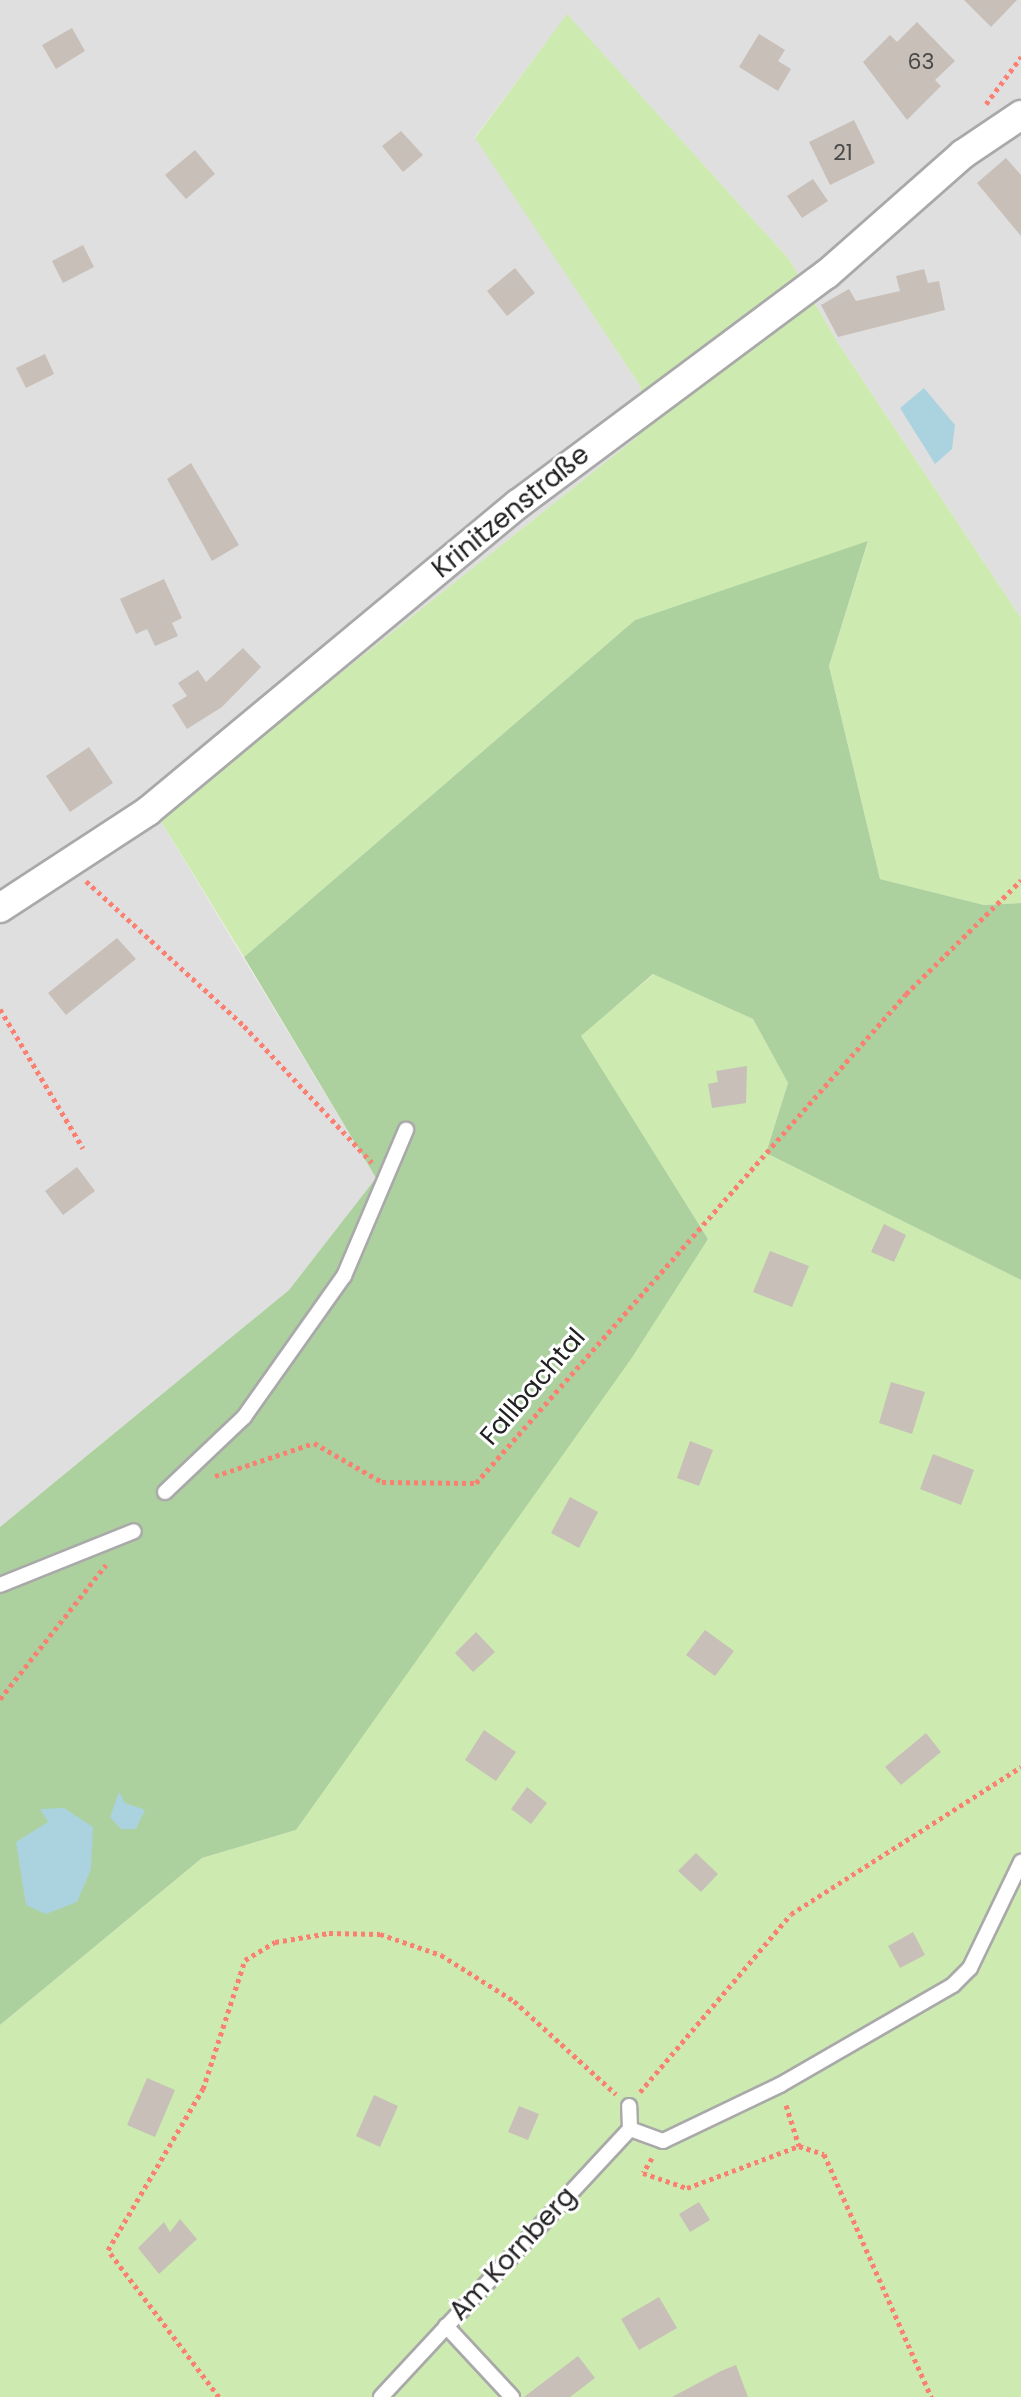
<!DOCTYPE html>
<html>
<head>
<meta charset="utf-8">
<style>
	body { margin:0 }
	#map { position:relative; width:1021px; height:2397px; overflow:hidden; background:#f2efe9; font-family:Poppins,sans-serif }
	div>[style] { position:absolute }
	.residential>* { inset:0; background:#e0dfdf }
	.grass>* { inset:0; background:#cdebb0 }
	.forest>* { inset:0; background:#add19e }
	.water>* { inset:0; background:#aad3df }
	.building>* { inset:0; background:#c7bfb8 }
	.path>* { height:5px; margin-top:-2.5px; transform-origin:0; background:repeating-linear-gradient(90deg,#fa8072 0 4px,transparent 0 8px) }
	.roads { filter:drop-shadow(2px 0 #a9a9a9) drop-shadow(-2px 0 #a9a9a9) drop-shadow(0 2px #a9a9a9) drop-shadow(0 -2px #a9a9a9) }
	.service>* { height:14px; margin:-7px; padding:0 7px; transform-origin:7px; border-radius:7px; background:#fff }
	.minor>* { height:28px; margin:-14px; padding:0 14px; transform-origin:14px; border-radius:14px; background:#fff }
	span { translate:-50% -50%; white-space:nowrap; text-align:center; line-height:1.15; -webkit-text-stroke:6px #fff; paint-order:stroke }
	.number-label { font-size:22px; color:#4b4948 }
	.number-label span { -webkit-text-stroke-width:0 }
	.street-label { font-size:26px; color:#222 }
</style>
</head>
<body>
<div id="map">
	<div class="residential">
		<div style="clip-path:polygon(0 0,1021px 0,1021px 618px,838px 343px,789px 259px,567px 15px,475px 137px,641px 387px,637px 437px,159px 818px,376px 1178px,289px 1290px,0 1527px)"></div>
	</div>
	<div class="grass">
		<div style="clip-path:polygon(567px 14px,789px 259px,838px 343px,1021px 618px,1021px 903px,984px 905px,880px 879px,829px 666px,868px 542px,635px 620px,244px 957px,159px 818px,637px 437px,641px 387px,475px 138px)"></div>
		<div style="clip-path:polygon(654px 974px,753px 1019px,788px 1083px,766px 1153px,1021px 1280px,1021px 2397px,0 2397px,0 2025px,202px 1858px,296px 1830px,708px 1239px,580px 1036px)"></div>
	</div>
	<div class="forest">
		<div style="clip-path:polygon(868px 541px,829px 666px,880px 879px,984px 905px,1021px 903px,1021px 1280px,766px 1153px,788px 1083px,753px 1019px,653px 974px,581px 1036px,708px 1239px,631px 1359px,296px 1830px,202px 1858px,0 2025px,0 1527px,289px 1290px,376px 1178px,244px 957px,635px 620px)"></div>
	</div>
	<div class="water">
		<div style="clip-path:polygon(924px 388px,955px 425px,952px 449px,935px 464px,900px 408px)"></div>
		<div style="clip-path:polygon(119px 1792px,125px 1803px,145px 1810px,136px 1829px,121px 1829px,110px 1817px)"></div>
		<div style="clip-path:polygon(64px 1808px,93px 1827px,91px 1869px,77px 1902px,46px 1914px,26px 1905px,16px 1842px,48px 1822px,40px 1809px)"></div>
	</div>
	<div class="building">
		<div style="clip-path:polygon(964px 0,1017px 0,991px 27px)"></div>
		<div style="clip-path:polygon(917px 22px,955px 61px,935px 80px,941px 86px,907px 120px,863px 62px,890px 35px,897px 42px)"></div>
		<div style="clip-path:polygon(72px 28px,85px 51px,56px 69px,42px 45px)"></div>
		<div style="clip-path:polygon(759px 34px,785px 50px,778px 61px,791px 69px,778px 91px,739px 67px)"></div>
		<div style="clip-path:polygon(854px 120px,875px 163px,830px 185px,809px 142px)"></div>
		<div style="clip-path:polygon(401px 131px,423px 155px,403px 172px,382px 146px)"></div>
		<div style="clip-path:polygon(195px 150px,215px 174px,186px 199px,165px 175px)"></div>
		<div style="clip-path:polygon(1006px 158px,1021px 175px,1021px 236px,977px 183px)"></div>
		<div style="clip-path:polygon(813px 179px,828px 201px,802px 218px,787px 196px)"></div>
		<div style="clip-path:polygon(83px 245px,94px 267px,63px 283px,52px 261px)"></div>
		<div style="clip-path:polygon(515px 268px,535px 293px,507px 316px,487px 291px)"></div>
		<div style="clip-path:polygon(924px 269px,928px 283px,939px 281px,945px 310px,838px 337px,821px 305px,849px 289px,856px 301px,900px 291px,896px 276px)"></div>
		<div style="clip-path:polygon(45px 354px,54px 374px,26px 388px,16px 368px)"></div>
		<div style="clip-path:polygon(191px 463px,239px 545px,212px 561px,167px 479px)"></div>
		<div style="clip-path:polygon(164px 579px,182px 618px,172px 623px,178px 636px,155px 646px,147px 629px,136px 634px,120px 599px)"></div>
		<div style="clip-path:polygon(243px 648px,261px 667px,222px 707px,187px 729px,172px 705px,187px 696px,178px 683px,198px 670px,206px 682px)"></div>
		<div style="clip-path:polygon(89px 747px,113px 783px,70px 812px,46px 776px)"></div>
		<div style="clip-path:polygon(117px 938px,136px 959px,66px 1015px,48px 993px)"></div>
		<div style="clip-path:polygon(747px 1066px,746px 1103px,712px 1108px,708px 1084px,718px 1082px,716px 1071px)"></div>
		<div style="clip-path:polygon(77px 1167px,95px 1191px,63px 1215px,45px 1191px)"></div>
		<div style="clip-path:polygon(884px 1224px,906px 1235px,894px 1262px,871px 1252px)"></div>
		<div style="clip-path:polygon(770px 1251px,809px 1266px,792px 1307px,753px 1292px)"></div>
		<div style="clip-path:polygon(891px 1382px,925px 1392px,912px 1434px,879px 1423px)"></div>
		<div style="clip-path:polygon(690px 1441px,713px 1450px,699px 1486px,677px 1478px)"></div>
		<div style="clip-path:polygon(933px 1454px,974px 1470px,961px 1505px,920px 1489px)"></div>
		<div style="clip-path:polygon(570px 1497px,598px 1512px,579px 1548px,551px 1533px)"></div>
		<div style="clip-path:polygon(705px 1630px,734px 1651px,715px 1676px,686px 1655px)"></div>
		<div style="clip-path:polygon(476px 1632px,495px 1652px,473px 1672px,455px 1653px)"></div>
		<div style="clip-path:polygon(484px 1730px,516px 1752px,496px 1781px,465px 1760px)"></div>
		<div style="clip-path:polygon(926px 1733px,941px 1752px,901px 1785px,885px 1767px)"></div>
		<div style="clip-path:polygon(527px 1787px,547px 1803px,531px 1824px,511px 1809px)"></div>
		<div style="clip-path:polygon(696px 1853px,718px 1874px,701px 1892px,678px 1871px)"></div>
		<div style="clip-path:polygon(913px 1932px,925px 1955px,900px 1968px,888px 1946px)"></div>
		<div style="clip-path:polygon(147px 2078px,175px 2090px,155px 2137px,127px 2125px)"></div>
		<div style="clip-path:polygon(374px 2095px,398px 2106px,380px 2147px,356px 2136px)"></div>
		<div style="clip-path:polygon(519px 2106px,539px 2114px,528px 2140px,508px 2132px)"></div>
		<div style="clip-path:polygon(699px 2202px,710px 2220px,690px 2232px,679px 2214px)"></div>
		<div style="clip-path:polygon(180px 2219px,197px 2239px,159px 2274px,138px 2248px,164px 2222px,170px 2232px)"></div>
		<div style="clip-path:polygon(659px 2297px,677px 2328px,639px 2350px,621px 2319px)"></div>
		<div style="clip-path:polygon(578px 2356px,595px 2378px,570px 2397px,524px 2397px)"></div>
		<div style="clip-path:polygon(736px 2365px,748px 2397px,672px 2397px,721px 2371px)"></div>
	</div>
	<div class="path">
		<div style="left:986px;top:104px;width:59px;rotate:-53.3deg"></div>
		<div style="left:86px;top:881px;width:214px;rotate:42.5deg"></div>
		<div style="left:244px;top:1026px;width:187px;rotate:46.9deg"></div>
		<div style="left:0;top:1009px;width:162px;rotate:59.2deg"></div>
		<div style="left:215px;top:1476px;width:104px;rotate:-18.4deg"></div>
		<div style="left:314px;top:1443px;width:78px;rotate:29.8deg"></div>
		<div style="left:382px;top:1482px;width:94px;rotate:0.6deg"></div>
		<div style="left:476px;top:1483px;width:651px;rotate:-48.67deg"></div>
		<div style="left:906px;top:994px;width:162px;rotate:-44.7deg"></div>
		<div style="left:0;top:1699px;width:171px;rotate:-51.7deg"></div>
		<div style="left:640px;top:2092px;width:233px;rotate:-49.7deg"></div>
		<div style="left:791px;top:1914px;width:273px;rotate:-32.6deg"></div>
		<div style="left:786px;top:2105px;width:43px;rotate:72.4deg"></div>
		<div style="left:652px;top:2158px;width:17px;rotate:121deg"></div>
		<div style="left:643px;top:2173px;width:46px;rotate:18.8deg"></div>
		<div style="left:687px;top:2188px;width:120px;rotate:-20.6deg"></div>
		<div style="left:799px;top:2146px;width:26px;rotate:18deg"></div>
		<div style="left:824px;top:2154px;width:266px;rotate:66.2deg"></div>
		<div style="left:219px;top:2397px;width:184px;rotate:-127.1deg"></div>
		<div style="left:108px;top:2250px;width:187px;rotate:-59.5deg"></div>
		<div style="left:203px;top:2089px;width:136px;rotate:-72deg"></div>
		<div style="left:245px;top:1960px;width:35px;rotate:-31deg"></div>
		<div style="left:275px;top:1942px;width:55px;rotate:-9.5deg"></div>
		<div style="left:329px;top:1933px;width:51px;rotate:1.1deg"></div>
		<div style="left:380px;top:1934px;width:65px;rotate:19deg"></div>
		<div style="left:441px;top:1955px;width:86px;rotate:32.2deg"></div>
		<div style="left:514px;top:2001px;width:138px;rotate:42.4deg"></div>
	</div>
	<div class="roads">
		<div class="service">
			<div style="left:165px;top:1492px;width:109px;rotate:-43.5deg"></div>
			<div style="left:244px;top:1417px;width:173px;rotate:-54.7deg"></div>
			<div style="left:344px;top:1276px;width:159px;rotate:-67deg"></div>
			<div style="left:0;top:1585px;width:144px;rotate:-21.9deg"></div>
			<div style="left:630px;top:2129px;width:35px;rotate:20deg"></div>
			<div style="left:663px;top:2141px;width:130px;rotate:-25.6deg"></div>
			<div style="left:780px;top:2085px;width:200px;rotate:-30deg"></div>
			<div style="left:953px;top:1985px;width:24px;rotate:-45deg"></div>
			<div style="left:970px;top:1968px;width:118px;rotate:-64.3deg"></div>
			<div style="left:446px;top:2326px;width:97px;rotate:47.1deg"></div>
			<div style="left:381px;top:2397px;width:366px;rotate:-47.1deg"></div>
			<div style="left:630px;top:2129px;width:23px;rotate:-92deg"></div>
		</div>
		<div class="minor">
			<div style="left:0;top:908px;width:177px;rotate:-33.2deg"></div>
			<div style="left:148px;top:811px;width:481px;rotate:-39.7deg"></div>
			<div style="left:518px;top:504px;width:385px;rotate:-36.7deg"></div>
			<div style="left:827px;top:274px;width:181px;rotate:-41.4deg"></div>
			<div style="left:963px;top:154px;width:70px;rotate:-33.9deg"></div>
		</div>
	</div>
	<div class="number-label">
		<span style="left:921px;top:62px">63</span>
		<span style="left:843px;top:153px">21</span>
	</div>
	<div class="street-label">
		<span style="left:511px;top:512px;rotate:-39deg">Krinitzenstraße</span>
		<span style="left:533px;top:1387px;rotate:-49deg">Fallbachtal</span>
		<span style="left:513px;top:2254px;rotate:-47deg">Am Kornberg</span>
	</div>
</div>
</body>
</html>
